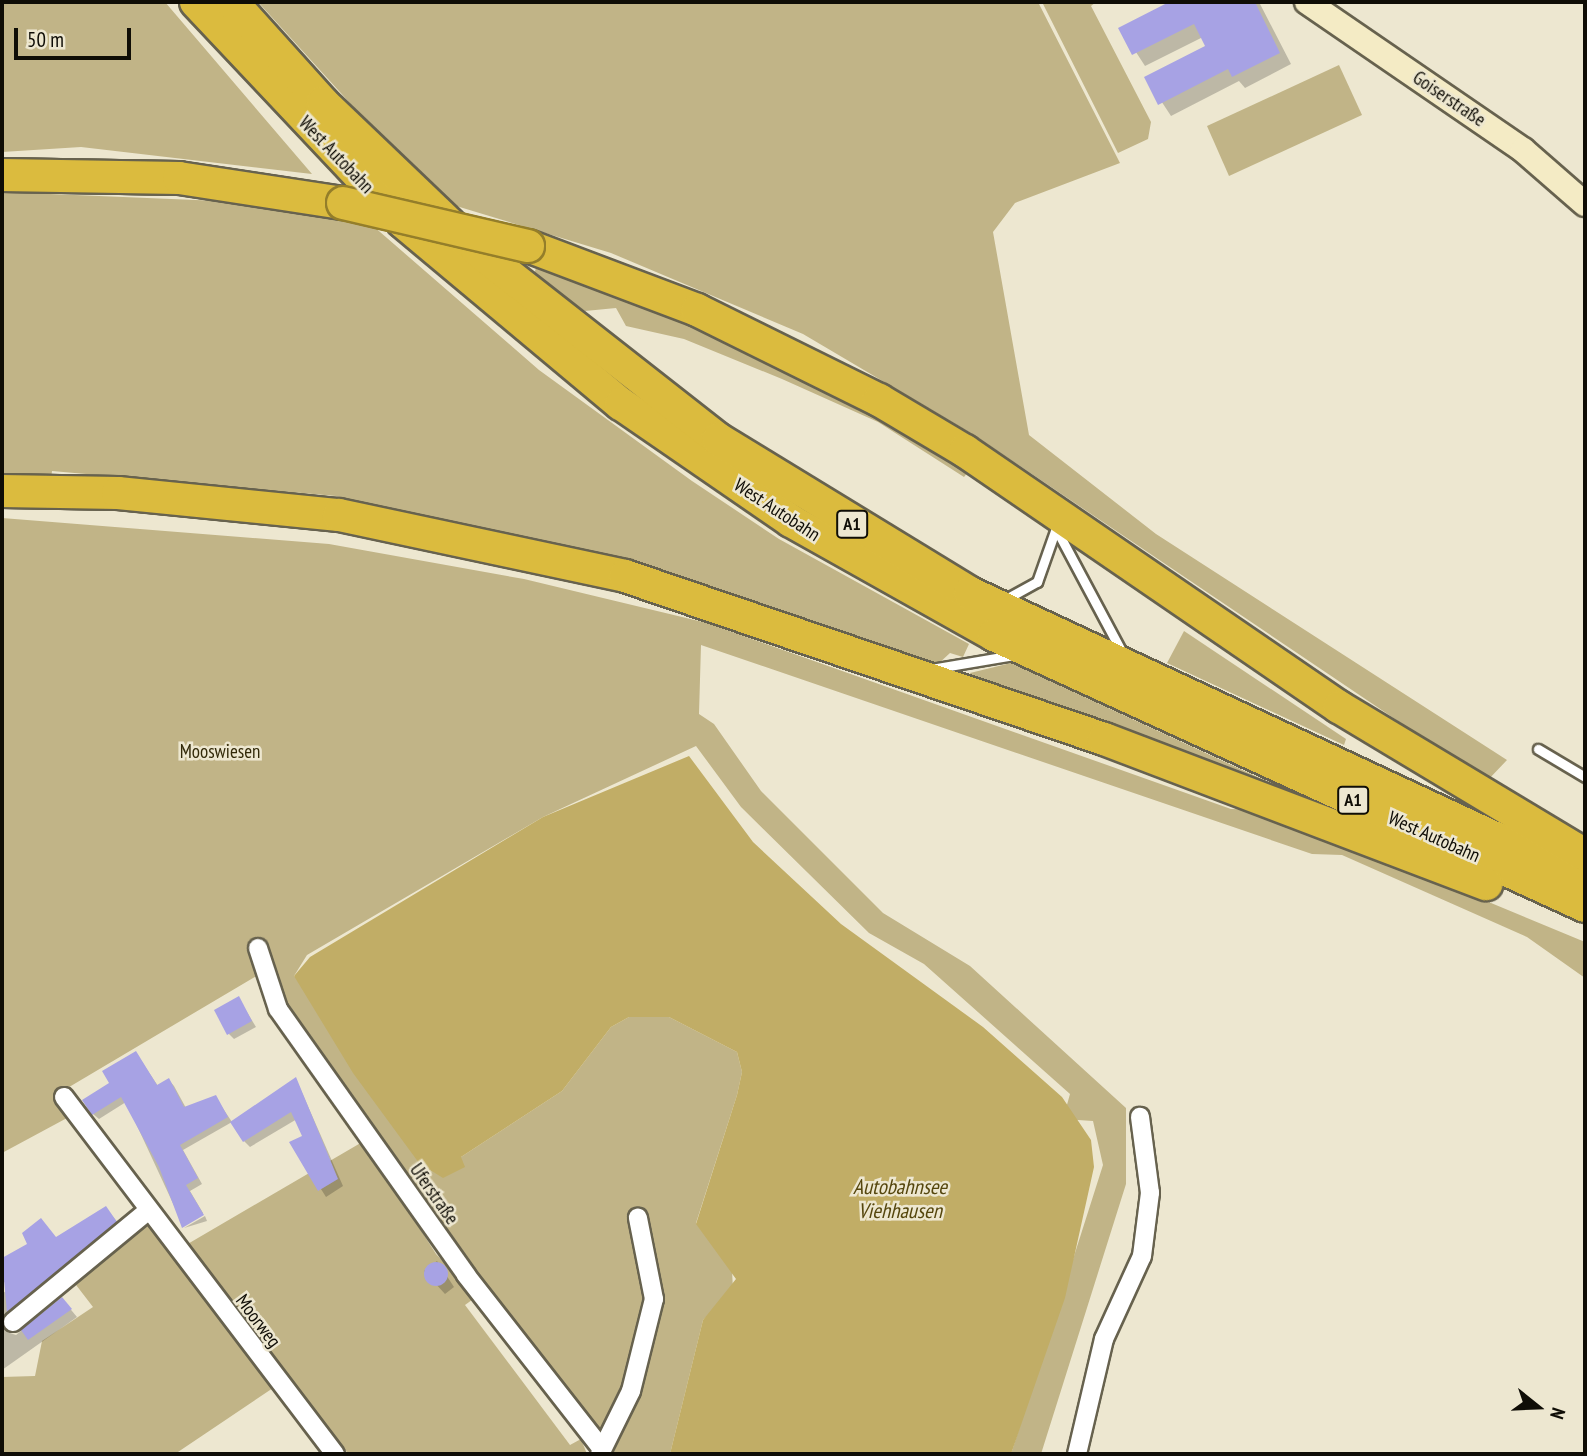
<!DOCTYPE html>
<html>
<head>
<meta charset="utf-8">
<style>
	body { margin:0 }
	#map { position:relative; width:1587px; height:1456px; overflow:hidden; background:#ede7d0; font-family:"PT Sans Narrow",sans-serif }
	div>[style] { position:absolute }
	.green>* { inset:0; background:#c1b487 }
	.water>* { inset:0; background:#c1ad66 }
	.shadow>* { inset:0; background:#0003 }
	.building>* { inset:0; background:#a7a2e4 }
	.round { border-radius:50% }
	.roads { filter:drop-shadow(2px 0 #67624e) drop-shadow(-2px 0 #67624e) drop-shadow(0 2px #67624e) drop-shadow(0 -2px #67624e) }
	.lane>* { height:9px; margin:-4.5px; padding:0 4.5px; transform-origin:4.5px; border-radius:4.5px; background:#fff }
	.street>* { height:18px; margin:-9px; padding:0 9px; transform-origin:9px; border-radius:9px; background:#fff }
	.secondary>* { height:24px; margin:-12px; padding:0 12px; transform-origin:12px; border-radius:12px; background:#f4ebc5 }
	.highway>* { height:32px; margin:-16px; padding:0 16px; transform-origin:16px; border-radius:16px; background:#dbbb3e }
	.bridges { filter:drop-shadow(2px 0 #947e2a) drop-shadow(-2px 0 #947e2a) drop-shadow(0 2px #947e2a) drop-shadow(0 -2px #947e2a) }
	.highway-bridge>* { height:32px; margin:-16px; padding:0 16px; transform-origin:16px; border-radius:16px; background:#dbbb3e }
	span { translate:-50% -50%; white-space:nowrap; text-align:center; line-height:1.15; -webkit-text-stroke:5px #ede7d0; paint-order:stroke }
	.shield-label span { padding:2px 5px; background:#ede7d0; border:2px solid; border-radius:5px; -webkit-text-stroke-width:0 }
	.shield-label { font-size:18px; color:#0f0d06; font-weight:700 }
	.street-label { font-size:19px; color:#0f0d06 }
	.park-label { font-size:19px; color:#322908 }
	.water-label { font-size:21px; color:#55460d; font-style:italic }
	.frame { position:absolute; inset:0; border:4px solid #0f0d06; pointer-events:none }
	.north { position:absolute; left:1503px; top:1372px; width:70px; height:70px; -webkit-text-stroke:5px #ede7d0; paint-order:stroke; rotate:108deg; font-size:19px; font-weight:700; line-height:28px; text-align:center; color:#0f0d06 }
	.north::after { content:''; display:block; margin:auto; width:24px; height:32px; background:#0f0d06; clip-path:polygon(50% 0,100% 100%,50% 72%,0 100%) }
	.scale { position:absolute; left:14px; top:28px; width:117px; height:32px; box-sizing:border-box; border:4px solid #0f0d06; border-top:0; padding-left:9px; font-size:21px; line-height:24px; white-space:nowrap; color:#0f0d06; -webkit-text-stroke:5px #ede7d0; paint-order:stroke }
</style>
</head>
<body>
<div id="map">
	<div class="green">
		<div style="clip-path:polygon(2px 2px,165px 2px,312px 174px,81px 147px,2px 152px)"></div>
		<div style="clip-path:polygon(258px 2px,1038px 2px,1120px 163px,1015px 203px,993px 232px,1029px 435px,1156px 534px,1507px 760px,1487px 781px,974px 435px,803px 334px,611px 253px,453px 205px,379px 135px)"></div>
		<div style="clip-path:polygon(1042px 2px,1096px 2px,1091px 6px,1151px 122px,1148px 139px,1118px 153px)"></div>
		<div style="clip-path:polygon(1339px 65px,1362px 115px,1229px 176px,1207px 126px)"></div>
		<div style="clip-path:polygon(2px 192px,268px 203px,372px 225px,539px 370px,692px 481px,779px 539px,969px 644px,963px 657px,950px 653px,937px 665px,628px 562px,336px 496px,52px 471px,51px 479px,2px 480px)"></div>
		<div style="clip-path:polygon(536px 268px,691px 322px,881px 417px,968px 472px,964px 477px,878px 422px,782px 379px,684px 339px,626px 326px,616px 308px,585px 311px,534px 274px)"></div>
		<div style="clip-path:polygon(2px 518px,329px 544px,524px 579px,707px 623px,1231px 809px,1267px 810px,1585px 942px,1585px 978px,1527px 937px,1342px 855px,1312px 854px,701px 645px,699px 714px,714px 724px,761px 791px,883px 913px,970px 966px,1126px 1108px,1126px 1184px,1041px 1454px,1011px 1454px,1103px 1165px,1093px 1121px,1063px 1119px,1070px 1094px,924px 964px,869px 933px,741px 807px,696px 746px,543px 817px,307px 955px,294px 976px,461px 1157px,562px 1091px,611px 1027px,629px 1017px,669px 1017px,737px 1052px,742px 1072px,737px 1095px,696px 1223px,732px 1270px,733px 1290px,703px 1320px,670px 1454px,613px 1454px,616px 1446px,578px 1409px,258px 975px,54px 1096px,67px 1118px,2px 1153px)"></div>
		<div style="clip-path:polygon(1184px 631px,1346px 739px,1344px 745px,1167px 663px)"></div>
		<div style="clip-path:polygon(1011px 663px,1288px 791px,1287px 794px,975px 684px,970px 673px)"></div>
		<div style="clip-path:polygon(364px 1141px,436px 1254px,476px 1297px,465px 1305px,570px 1445px,581px 1439px,587px 1454px,349px 1454px,276px 1386px,175px 1454px,2px 1454px,2px 1377px,35px 1376px,42px 1341px,93px 1307px,73px 1281px,150px 1220px,174px 1252px)"></div>
	</div>
	<div class="water">
		<div style="clip-path:polygon(689px 756px,753px 842px,841px 924px,983px 1027px,1062px 1097px,1091px 1140px,1094px 1167px,1065px 1298px,1011px 1454px,670px 1454px,703px 1320px,736px 1279px,696px 1224px,737px 1095px,742px 1072px,737px 1052px,669px 1017px,629px 1017px,611px 1027px,562px 1091px,461px 1157px,465px 1167px,443px 1178px,419px 1163px,353px 1073px,294px 976px,310px 957px,543px 817px)"></div>
	</div>
	<div class="shadow">
		<div style="clip-path:polygon(1173px 2px,1259px 2px,1291px 64px,1245px 88px,1239px 81px,1171px 116px,1146px 78px,1207px 47px,1203px 37px,1145px 66px,1121px 29px)"></div>
		<div style="clip-path:polygon(239px 999px,256px 1027px,234px 1039px,229px 1034px)"></div>
		<div style="clip-path:polygon(136px 1053px,158px 1086px,169px 1080px,174px 1086px,186px 1108px,216px 1098px,232px 1122px,183px 1150px,202px 1184px,190px 1191px,203px 1213px,183px 1225px,126px 1102px,99px 1119px,93px 1114px)"></div>
		<div style="clip-path:polygon(296px 1079px,343px 1186px,326px 1197px,292px 1143px,305px 1137px,297px 1119px,250px 1147px,244px 1141px)"></div>
		<div style="clip-path:polygon(106px 1208px,123px 1229px,9px 1325px,10px 1333px,16px 1335px,62px 1299px,77px 1317px,2px 1370px,2px 1294px,28px 1274px,2px 1283px,2px 1260px,57px 1238px)"></div>
		<div style="clip-path:polygon(205px 1216px,207px 1221px,184px 1228px)"></div>
		<div style="clip-path:polygon(437px 1261px,454px 1287px,445px 1294px,424px 1271px)"></div>
	</div>
	<div class="building">
		<div style="clip-path:polygon(1169px 2px,1255px 2px,1280px 53px,1232px 77px,1228px 69px,1158px 105px,1144px 77px,1205px 46px,1194px 24px,1132px 55px,1118px 28px)"></div>
		<div style="clip-path:polygon(239px 996px,252px 1021px,227px 1035px,214px 1010px)"></div>
		<div style="clip-path:polygon(136px 1051px,157px 1085px,169px 1078px,184px 1107px,216px 1095px,228px 1117px,180px 1145px,198px 1178px,186px 1185px,204px 1215px,182px 1228px,159px 1167px,121px 1097px,92px 1115px,82px 1100px,109px 1083px,102px 1071px)"></div>
		<div style="clip-path:polygon(296px 1077px,338px 1179px,318px 1191px,289px 1142px,302px 1136px,291px 1112px,243px 1142px,230px 1122px)"></div>
		<div style="clip-path:polygon(106px 1206px,117px 1222px,7px 1312px,2px 1258px,27px 1244px,22px 1233px,41px 1218px,56px 1237px)"></div>
		<div class="round" style="left:424px;top:1262px;width:24px;height:24px"></div>
		<div style="clip-path:polygon(62px 1297px,72px 1309px,28px 1340px,21px 1330px)"></div>
	</div>
	<div class="roads">
		<div class="lane">
			<div style="left:1054px;top:525px;width:146px;rotate:61.9deg"></div>
			<div style="left:1004px;top:600px;width:38px;rotate:-29deg"></div>
			<div style="left:1037px;top:582px;width:57px;rotate:-70.6deg"></div>
			<div style="left:931px;top:669px;width:84px;rotate:-9.6deg"></div>
			<div style="left:1538px;top:749px;width:55px;rotate:30.8deg"></div>
		</div>
		<div class="street">
			<div style="left:258px;top:948px;width:64px;rotate:71.8deg"></div>
			<div style="left:278px;top:1009px;width:326px;rotate:54.7deg"></div>
			<div style="left:466px;top:1275px;width:221px;rotate:52deg"></div>
			<div style="left:64px;top:1097px;width:448px;rotate:52.8deg"></div>
			<div style="left:13px;top:1322px;width:176px;rotate:-39.5deg"></div>
			<div style="left:600px;top:1454px;width:70px;rotate:-63.8deg"></div>
			<div style="left:631px;top:1391px;width:95px;rotate:-76deg"></div>
			<div style="left:654px;top:1299px;width:83px;rotate:-101.2deg"></div>
			<div style="left:1077px;top:1454px;width:118px;rotate:-76.8deg"></div>
			<div style="left:1104px;top:1339px;width:91px;rotate:-65.4deg"></div>
			<div style="left:1142px;top:1256px;width:64px;rotate:-82.8deg"></div>
			<div style="left:1150px;top:1193px;width:77px;rotate:-97.5deg"></div>
		</div>
		<div class="secondary">
			<div style="left:1307px;top:2px;width:262px;rotate:34.4deg"></div>
			<div style="left:1523px;top:150px;width:82px;rotate:41.1deg"></div>
		</div>
		<div class="highway">
			<div style="left:196px;top:2px;width:302px;rotate:46.7deg"></div>
			<div style="left:403px;top:222px;width:284px;rotate:39.9deg"></div>
			<div style="left:621px;top:404px;width:206px;rotate:34.5deg"></div>
			<div style="left:791px;top:521px;width:233px;rotate:29.3deg"></div>
			<div style="left:994px;top:635px;width:650px;rotate:24.63deg"></div>
			<div style="left:232px;top:2px;width:136px;rotate:48deg"></div>
			<div style="left:323px;top:103px;width:213px;rotate:43.7deg"></div>
			<div style="left:477px;top:250px;width:306px;rotate:38.1deg"></div>
			<div style="left:718px;top:439px;width:295px;rotate:31.4deg"></div>
			<div style="left:970px;top:593px;width:679px;rotate:25.02deg"></div>
			<div style="left:2px;top:175px;width:177px;rotate:1deg"></div>
			<div style="left:179px;top:178px;width:166px;rotate:8.7deg"></div>
			<div style="left:528px;top:246px;width:181px;rotate:20.7deg"></div>
			<div style="left:697px;top:310px;width:203px;rotate:26.3deg"></div>
			<div style="left:879px;top:400px;width:100px;rotate:30.7deg"></div>
			<div style="left:965px;top:451px;width:453px;rotate:34.4deg"></div>
			<div style="left:1339px;top:707px;width:287px;rotate:31deg"></div>
			<div style="left:2px;top:491px;width:116px;rotate:1deg"></div>
			<div style="left:118px;top:493px;width:222px;rotate:5.7deg"></div>
			<div style="left:339px;top:515px;width:292px;rotate:12deg"></div>
			<div style="left:625px;top:576px;width:506px;rotate:18.79deg"></div>
			<div style="left:1104px;top:739px;width:409px;rotate:20.8deg"></div>
		</div>
	</div>
	<div class="bridges">
		<div class="highway-bridge">
			<div style="left:343px;top:203px;width:190px;rotate:13.1deg"></div>
		</div>
	</div>
	<div class="shield-label">
		<span style="left:852px;top:524px">A1</span>
		<span style="left:1353px;top:800px">A1</span>
	</div>
	<div class="street-label">
		<span style="left:1449px;top:99px;rotate:34deg">Goiserstraße</span>
		<span style="left:336px;top:155px;rotate:46deg">West Autobahn</span>
		<span style="left:777px;top:510px;rotate:33deg">West Autobahn</span>
		<span style="left:1434px;top:837px;rotate:24deg">West Autobahn</span>
		<span style="left:434px;top:1194px;rotate:55deg">Uferstraße</span>
		<span style="left:258px;top:1321px;rotate:53deg">Moorweg</span>
	</div>
	<div class="park-label">
		<span style="left:220px;top:752px">Mooswiesen</span>
	</div>
	<div class="water-label">
		<span style="left:900px;top:1199px">Autobahnsee<br>Viehhausen</span>
	</div>
	<div class="frame"></div>
	<div class="north">N</div>
	<div class="scale">50 m</div>
</div>
</body>
</html>
